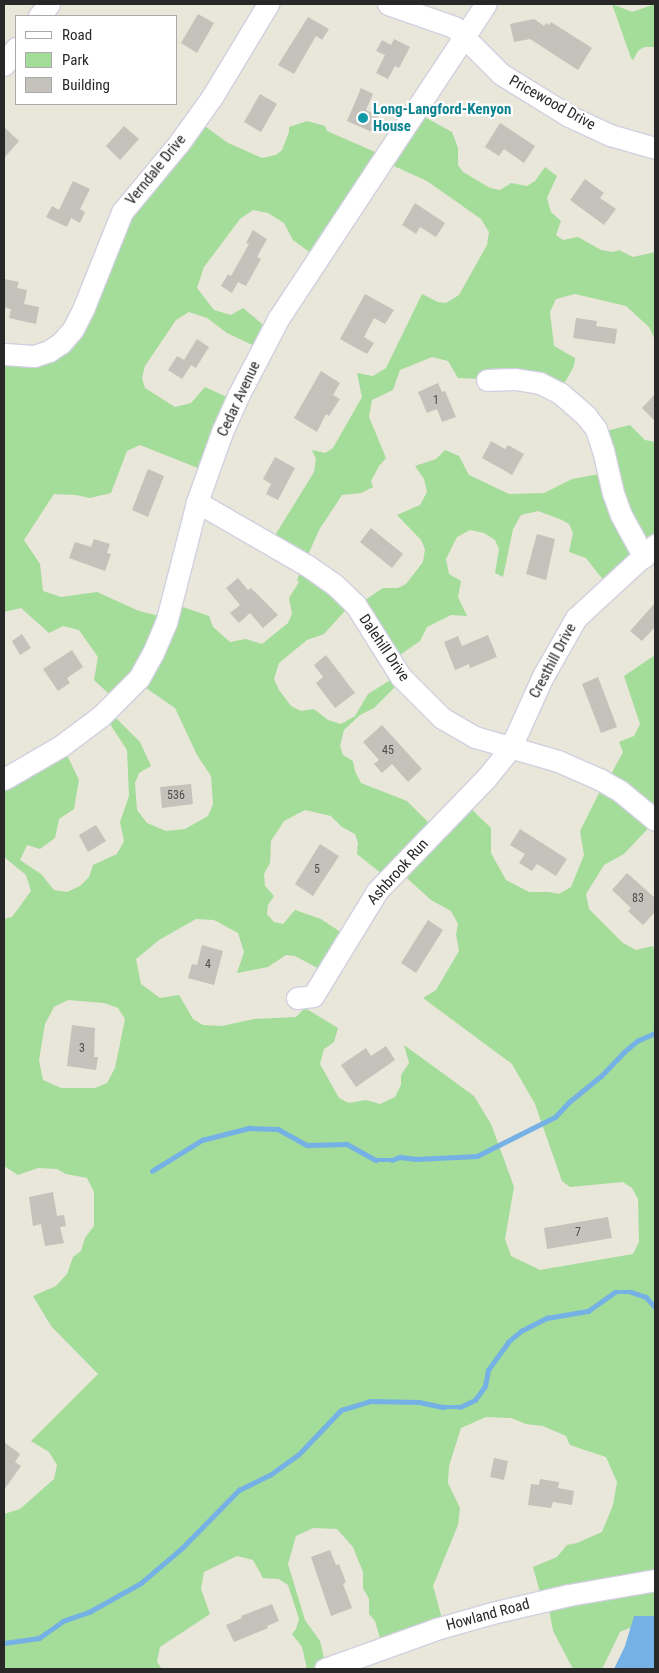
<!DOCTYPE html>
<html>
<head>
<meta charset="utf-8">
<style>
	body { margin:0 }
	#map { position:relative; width:659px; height:1673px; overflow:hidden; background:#e9e6da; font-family:"Roboto Condensed",sans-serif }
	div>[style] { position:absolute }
	.green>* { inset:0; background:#a4dc9a }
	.water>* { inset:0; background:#75b1e4 }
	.stream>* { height:4.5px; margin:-2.25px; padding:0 2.25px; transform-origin:2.25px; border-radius:2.25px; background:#75b1e4 }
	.building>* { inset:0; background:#c4c2ba }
	.roads { filter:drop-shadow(1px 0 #d0d0e0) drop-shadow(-1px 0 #d0d0e0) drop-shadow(0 1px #d0d0e0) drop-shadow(0 -1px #d0d0e0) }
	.minor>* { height:21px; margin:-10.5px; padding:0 10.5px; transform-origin:10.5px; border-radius:10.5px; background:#fff }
	.dots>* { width:14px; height:14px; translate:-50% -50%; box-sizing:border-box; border:2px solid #fff; border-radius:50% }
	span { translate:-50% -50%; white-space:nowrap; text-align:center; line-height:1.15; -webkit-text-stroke:4.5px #fff; paint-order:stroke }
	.number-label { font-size:12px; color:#4f4e4c }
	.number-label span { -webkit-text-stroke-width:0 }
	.street-label { font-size:15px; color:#282828 }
	.culture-label { font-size:15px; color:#0d838f; font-weight:700 }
	.left { translate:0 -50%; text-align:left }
	.frame { position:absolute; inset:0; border:5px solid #282828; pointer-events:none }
	.legend { position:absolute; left:15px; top:15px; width:162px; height:90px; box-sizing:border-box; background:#fff; border:1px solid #a9a9a9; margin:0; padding:6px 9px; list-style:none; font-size:15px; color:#282828 }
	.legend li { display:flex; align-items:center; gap:10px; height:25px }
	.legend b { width:25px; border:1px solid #a9a9a9 }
</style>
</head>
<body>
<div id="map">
	<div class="green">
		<div style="clip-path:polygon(612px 4px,632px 12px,655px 4px,655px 47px,644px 47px,638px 51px,633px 60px,631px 58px)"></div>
		<div style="clip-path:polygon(evenodd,419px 114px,452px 132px,458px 148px,458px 165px,463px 172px,490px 188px,500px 190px,511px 183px,527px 186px,535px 181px,545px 167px,557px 176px,547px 198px,551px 212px,561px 221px,556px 235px,563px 240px,578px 237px,601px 250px,613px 252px,619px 250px,633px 257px,655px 252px,655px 340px,649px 327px,626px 306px,575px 294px,556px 299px,550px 312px,554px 346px,575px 358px,574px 366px,559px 393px,484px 379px,458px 378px,448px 361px,432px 357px,400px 370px,393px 390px,372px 400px,369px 417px,386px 458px,379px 466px,371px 481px,373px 487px,361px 493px,342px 495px,319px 530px,304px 564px,351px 604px,324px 634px,307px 640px,279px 663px,274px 679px,279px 690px,291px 706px,301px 711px,314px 709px,328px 720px,341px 724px,355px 716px,368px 694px,397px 676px,401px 681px,374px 708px,360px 715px,344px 730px,340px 746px,343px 755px,353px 761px,355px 771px,361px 783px,407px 801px,435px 829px,466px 804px,491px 828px,491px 853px,506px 880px,529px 892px,549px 892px,559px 894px,571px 887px,584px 855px,580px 831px,604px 783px,608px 780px,623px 752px,619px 742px,634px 736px,640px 724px,624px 676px,655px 655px,655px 806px,650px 814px,655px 821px,624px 854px,604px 865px,586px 894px,589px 909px,623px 943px,636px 950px,653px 946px,655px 954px,655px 1625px,636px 1625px,620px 1632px,602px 1669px,573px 1669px,553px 1631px,548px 1603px,542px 1600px,533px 1567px,557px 1557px,567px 1545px,577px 1543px,602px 1532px,613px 1505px,617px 1482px,606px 1457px,570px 1445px,566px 1436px,543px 1426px,526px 1424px,511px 1418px,486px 1417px,461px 1428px,449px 1466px,448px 1483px,460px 1508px,458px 1525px,433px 1586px,444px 1626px,383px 1648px,375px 1621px,369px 1614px,369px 1599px,363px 1588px,363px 1572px,353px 1547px,337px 1529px,313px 1528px,296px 1536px,288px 1564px,305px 1620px,320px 1641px,326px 1667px,324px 1669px,307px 1669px,302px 1647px,292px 1634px,296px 1629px,299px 1619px,288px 1585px,279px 1579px,263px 1578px,253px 1560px,237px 1556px,204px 1572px,201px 1589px,210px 1614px,160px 1647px,157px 1662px,162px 1669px,4px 1669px,4px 1514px,20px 1509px,54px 1479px,57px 1465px,49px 1452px,31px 1441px,98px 1374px,51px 1326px,33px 1296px,56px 1286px,67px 1274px,73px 1257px,81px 1251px,85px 1238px,94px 1226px,94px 1192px,87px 1178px,66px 1174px,57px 1169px,38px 1168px,18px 1175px,4px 1166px,4px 919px,12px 917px,31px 891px,26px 875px,4px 857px,4px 780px,67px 755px,79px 780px,74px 809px,59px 819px,55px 838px,40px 849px,27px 845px,20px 860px,41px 874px,54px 890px,67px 892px,80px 886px,89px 877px,93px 865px,117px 854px,124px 841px,120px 822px,129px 796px,127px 750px,108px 721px,110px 716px,116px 718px,140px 742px,151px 766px,139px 773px,135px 783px,137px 810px,147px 823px,166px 831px,185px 829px,208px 816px,213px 804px,211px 776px,197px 755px,175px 708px,143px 686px,121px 705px,94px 680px,98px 657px,79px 630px,63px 626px,49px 633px,21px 608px,4px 612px,4px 354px,69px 343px,123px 225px,202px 124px,228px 143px,262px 158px,276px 155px,282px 150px,289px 132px,289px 127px,307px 121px,325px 126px,327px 131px,391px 159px,419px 114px,392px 165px,427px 181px,481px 219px,489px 232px,487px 245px,459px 295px,446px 303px,438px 302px,422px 294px,386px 368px,373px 376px,357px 373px,362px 397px,333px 448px,325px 453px,312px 450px,316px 459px,314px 472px,271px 542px,303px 565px,297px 580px,299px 582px,289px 598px,292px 614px,288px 623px,262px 644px,246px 639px,230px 642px,213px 627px,209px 616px,177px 605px,171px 619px,139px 611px,97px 592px,61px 597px,43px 591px,40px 564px,24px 540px,54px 494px,76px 495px,90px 498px,111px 493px,127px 451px,140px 445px,208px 472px,240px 403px,205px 387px,191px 403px,175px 407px,145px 388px,142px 378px,145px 366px,176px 320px,189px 312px,207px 318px,227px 333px,263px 350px,273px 333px,243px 308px,231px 315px,214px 310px,197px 288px,204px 267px,240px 219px,253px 210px,268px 213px,284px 223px,293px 240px,323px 262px,392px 165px,419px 114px,305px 810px,331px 816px,342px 827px,355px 834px,358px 843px,357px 854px,387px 878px,398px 870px,431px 900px,451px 911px,458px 924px,456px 934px,459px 951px,436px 990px,423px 998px,512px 1064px,535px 1104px,562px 1181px,570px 1187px,623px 1182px,632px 1188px,638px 1199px,639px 1242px,633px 1254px,540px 1270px,511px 1256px,505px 1239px,514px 1187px,491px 1124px,474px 1096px,404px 1045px,409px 1063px,401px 1075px,401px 1085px,395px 1097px,380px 1104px,366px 1100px,349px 1103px,339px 1098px,320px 1064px,324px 1049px,334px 1042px,338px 1028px,305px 1008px,296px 1017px,254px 1019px,222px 1026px,203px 1025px,193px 1019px,179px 995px,160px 998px,141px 984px,136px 959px,159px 940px,196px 919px,214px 920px,238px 933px,244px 952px,237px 973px,268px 967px,286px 955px,295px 956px,325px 972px,345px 935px,321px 919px,295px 910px,283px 924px,274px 922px,267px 914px,268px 905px,274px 896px,265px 886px,264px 874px,270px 863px,271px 841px,284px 821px,305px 810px,419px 114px,68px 1000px,104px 1003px,118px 1008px,125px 1019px,115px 1068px,107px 1083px,95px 1088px,61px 1088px,43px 1080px,39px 1060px,45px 1024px,54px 1007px,68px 1000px)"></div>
		<div style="clip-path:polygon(630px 425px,645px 440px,655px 442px,655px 545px,608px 586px,586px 558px,569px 552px,573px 533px,569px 524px,562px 520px,538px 511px,521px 515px,513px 529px,503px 577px,495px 573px,499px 549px,495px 540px,484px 533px,470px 530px,457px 537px,446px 559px,449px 574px,461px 581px,458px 597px,467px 616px,451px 615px,427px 627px,420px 641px,390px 662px,359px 604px,383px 588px,398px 588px,406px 584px,423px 562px,425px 549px,421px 540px,397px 515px,420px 505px,427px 492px,424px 479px,415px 466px,436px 459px,445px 450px,459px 456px,469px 475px,509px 494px,544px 493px,572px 479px,605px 473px,598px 433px)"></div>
	</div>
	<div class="water">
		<div style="clip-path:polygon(634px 1616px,655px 1616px,655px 1669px,614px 1669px,625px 1646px)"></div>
	</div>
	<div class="stream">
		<div style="left:152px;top:1171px;width:59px;rotate:-31.8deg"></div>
		<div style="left:202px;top:1140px;width:49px;rotate:-14.3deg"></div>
		<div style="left:249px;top:1128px;width:29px;rotate:2deg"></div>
		<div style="left:278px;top:1129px;width:33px;rotate:29deg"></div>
		<div style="left:307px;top:1145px;width:40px;rotate:-1.4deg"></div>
		<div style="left:347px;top:1144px;width:33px;rotate:29deg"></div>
		<div style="left:376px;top:1160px;width:16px"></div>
		<div style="left:392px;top:1160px;width:9px;rotate:-21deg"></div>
		<div style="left:400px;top:1157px;width:16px;rotate:7deg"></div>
		<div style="left:416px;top:1159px;width:61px;rotate:-2.8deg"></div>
		<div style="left:477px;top:1156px;width:87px;rotate:-26.6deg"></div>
		<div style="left:555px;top:1117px;width:21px;rotate:-47deg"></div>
		<div style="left:569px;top:1102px;width:41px;rotate:-39.1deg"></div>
		<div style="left:601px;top:1076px;width:33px;rotate:-46deg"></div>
		<div style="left:624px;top:1052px;width:17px;rotate:-40deg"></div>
		<div style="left:637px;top:1041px;width:20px;rotate:-24deg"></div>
		<div style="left:4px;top:1643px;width:35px;rotate:-8deg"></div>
		<div style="left:39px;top:1638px;width:29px;rotate:-35deg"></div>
		<div style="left:63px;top:1621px;width:28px;rotate:-19deg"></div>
		<div style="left:89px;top:1612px;width:60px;rotate:-29.1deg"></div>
		<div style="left:141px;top:1583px;width:52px;rotate:-40.4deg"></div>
		<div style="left:181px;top:1549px;width:83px;rotate:-45.5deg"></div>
		<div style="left:239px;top:1490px;width:34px;rotate:-26deg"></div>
		<div style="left:270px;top:1475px;width:34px;rotate:-36deg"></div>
		<div style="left:298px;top:1455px;width:62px;rotate:-46.3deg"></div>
		<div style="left:341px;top:1410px;width:30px;rotate:-17deg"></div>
		<div style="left:370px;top:1401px;width:49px;rotate:1.2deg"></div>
		<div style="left:419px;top:1402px;width:25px;rotate:12deg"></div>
		<div style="left:443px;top:1407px;width:17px"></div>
		<div style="left:460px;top:1407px;width:17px;rotate:-25deg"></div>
		<div style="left:475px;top:1400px;width:17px;rotate:-54deg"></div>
		<div style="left:485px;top:1386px;width:16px;rotate:-79deg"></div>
		<div style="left:488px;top:1370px;width:34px;rotate:-54deg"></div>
		<div style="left:508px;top:1342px;width:17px;rotate:-40deg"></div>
		<div style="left:521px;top:1331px;width:29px;rotate:-27deg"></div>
		<div style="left:547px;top:1318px;width:42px;rotate:-9.7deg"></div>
		<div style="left:588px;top:1311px;width:33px;rotate:-35deg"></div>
		<div style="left:615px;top:1292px;width:16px"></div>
		<div style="left:631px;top:1292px;width:16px;rotate:18deg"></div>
		<div style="left:646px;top:1297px;width:13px;rotate:48deg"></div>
	</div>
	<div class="building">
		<div style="clip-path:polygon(198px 14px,214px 23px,197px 53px,181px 43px)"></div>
		<div style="clip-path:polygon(308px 17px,329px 29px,322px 40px,316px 36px,294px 74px,278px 65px)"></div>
		<div style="clip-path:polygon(534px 19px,544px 26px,546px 23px,549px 25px,551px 22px,592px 48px,578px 70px,530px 39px,514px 42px,510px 24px)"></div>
		<div style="clip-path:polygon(394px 39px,410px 47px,399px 68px,395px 66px,388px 79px,376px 73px,385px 55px,376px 51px,382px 40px,391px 45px)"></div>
		<div style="clip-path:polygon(361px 88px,373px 94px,366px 110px,379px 116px,372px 132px,347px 121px)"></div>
		<div style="clip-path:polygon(260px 94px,277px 104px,261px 132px,244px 122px)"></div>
		<div style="clip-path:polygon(500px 123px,535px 146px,524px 163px,504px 149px,499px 156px,485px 147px)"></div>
		<div style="clip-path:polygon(124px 126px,139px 139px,120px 160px,106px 146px)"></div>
		<div style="clip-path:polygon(4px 127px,19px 141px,4px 158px)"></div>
		<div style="clip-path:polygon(585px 179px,604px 193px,600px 198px,616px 209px,604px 225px,570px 200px)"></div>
		<div style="clip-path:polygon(73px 181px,90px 189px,80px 209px,85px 212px,80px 223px,71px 218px,67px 227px,46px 217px,52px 206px,59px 210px)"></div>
		<div style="clip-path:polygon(415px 203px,445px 223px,436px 237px,420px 227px,416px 234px,402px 225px)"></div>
		<div style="clip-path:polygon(253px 230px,267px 239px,257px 257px,261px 259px,246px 286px,238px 282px,232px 293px,221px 286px,228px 274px,231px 276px,249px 244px,246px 243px)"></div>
		<div style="clip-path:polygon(4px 279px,19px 282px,17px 288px,27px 290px,24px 304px,39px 307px,36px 324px,9px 318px,11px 309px,4px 307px)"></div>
		<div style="clip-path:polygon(365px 294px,394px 310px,385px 324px,374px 318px,364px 337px,374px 343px,367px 354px,340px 339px)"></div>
		<div style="clip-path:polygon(576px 318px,597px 321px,596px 326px,617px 329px,615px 344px,573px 338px)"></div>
		<div style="clip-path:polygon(197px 339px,209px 347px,196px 368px,191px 365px,182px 379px,168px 370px,177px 356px,184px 360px)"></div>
		<div style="clip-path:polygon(321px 371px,340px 383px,333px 395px,340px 399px,329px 416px,326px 414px,317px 432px,294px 418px)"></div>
		<div style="clip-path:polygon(438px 383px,442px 392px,445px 391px,456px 417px,442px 422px,437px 409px,427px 413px,418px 392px)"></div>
		<div style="clip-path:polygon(655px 394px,655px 421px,642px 408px)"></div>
		<div style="clip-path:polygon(491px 441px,505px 449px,508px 445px,524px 454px,512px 475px,482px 458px)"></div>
		<div style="clip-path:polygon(275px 457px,295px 468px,278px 500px,266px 494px,271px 484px,263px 479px)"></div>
		<div style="clip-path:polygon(148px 469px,164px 476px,148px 517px,132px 510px)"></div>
		<div style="clip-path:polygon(371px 528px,403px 554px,392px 568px,360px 542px)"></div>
		<div style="clip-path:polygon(537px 534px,555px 539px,546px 580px,526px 574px)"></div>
		<div style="clip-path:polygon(94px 539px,110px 544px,107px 553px,111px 554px,105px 571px,69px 558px,75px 542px,91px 547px)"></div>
		<div style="clip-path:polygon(238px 578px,248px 590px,251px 588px,278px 615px,263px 628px,250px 613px,239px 623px,230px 613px,240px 605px,226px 588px)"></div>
		<div style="clip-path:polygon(655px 603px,655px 627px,642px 641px,630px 631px)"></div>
		<div style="clip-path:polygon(22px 634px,31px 648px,20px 655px,12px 641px)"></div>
		<div style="clip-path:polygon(488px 635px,497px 657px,470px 668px,469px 664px,455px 670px,444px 642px,458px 636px,462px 646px)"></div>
		<div style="clip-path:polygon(72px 650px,83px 667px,67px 678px,70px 683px,58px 691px,43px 669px)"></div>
		<div style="clip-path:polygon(326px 655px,355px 693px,335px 708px,316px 683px,323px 677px,314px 665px)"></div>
		<div style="clip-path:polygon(598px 677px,617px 727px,601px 733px,582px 684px)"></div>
		<div style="clip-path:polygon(382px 725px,422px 769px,408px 782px,392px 764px,382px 773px,374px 764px,379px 760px,363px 742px)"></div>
		<div style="clip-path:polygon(191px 784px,193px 804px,162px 808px,160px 787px)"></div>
		<div style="clip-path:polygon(96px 825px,106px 841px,88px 852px,79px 835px)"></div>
		<div style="clip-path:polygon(520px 829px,567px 859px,556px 876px,537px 864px,532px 871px,519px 863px,525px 854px,510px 845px)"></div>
		<div style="clip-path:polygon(320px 844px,339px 856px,313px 896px,295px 884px)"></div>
		<div style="clip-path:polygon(627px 873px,655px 898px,655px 912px,643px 925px,628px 911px,631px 908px,612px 890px)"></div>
		<div style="clip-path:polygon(428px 920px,443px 930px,416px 973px,401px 963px)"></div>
		<div style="clip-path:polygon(202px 945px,223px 951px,214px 985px,188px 978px,192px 964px,197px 965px)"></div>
		<div style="clip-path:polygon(72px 1025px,95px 1028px,94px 1057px,98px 1057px,96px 1070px,67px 1066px)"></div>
		<div style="clip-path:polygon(386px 1046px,395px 1060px,356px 1087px,341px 1065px,366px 1048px,371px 1056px)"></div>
		<div style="clip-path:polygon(53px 1192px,57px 1216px,64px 1215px,66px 1226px,60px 1227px,64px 1243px,45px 1246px,41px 1224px,33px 1226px,29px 1197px)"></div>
		<div style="clip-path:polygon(608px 1217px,612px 1238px,547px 1249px,544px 1228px)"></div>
		<div style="clip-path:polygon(4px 1442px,20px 1454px,15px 1462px,21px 1466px,4px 1490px)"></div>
		<div style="clip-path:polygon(494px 1458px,508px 1461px,504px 1480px,490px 1477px)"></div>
		<div style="clip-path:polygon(540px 1479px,559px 1482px,558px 1488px,574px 1491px,572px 1505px,553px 1502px,551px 1508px,528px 1505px,531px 1484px,539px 1485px)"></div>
		<div style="clip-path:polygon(330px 1550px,336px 1565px,339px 1564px,346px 1582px,343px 1584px,352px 1608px,331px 1616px,311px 1557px)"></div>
		<div style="clip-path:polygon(272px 1604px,279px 1621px,267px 1626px,268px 1628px,234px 1642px,226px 1625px,242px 1618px,241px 1616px)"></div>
	</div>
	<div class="roads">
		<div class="minor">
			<div style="left:388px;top:4px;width:70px;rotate:19.2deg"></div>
			<div style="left:454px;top:27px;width:66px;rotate:45deg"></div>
			<div style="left:501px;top:74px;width:80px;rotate:31.7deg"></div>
			<div style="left:569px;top:116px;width:45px;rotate:24.9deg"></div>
			<div style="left:610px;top:135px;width:47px;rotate:16.1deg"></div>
			<div style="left:39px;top:16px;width:16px;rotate:-50deg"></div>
			<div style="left:4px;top:65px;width:21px;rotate:-55deg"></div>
			<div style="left:4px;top:354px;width:30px;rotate:4deg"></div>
			<div style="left:34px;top:356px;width:16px;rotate:-18deg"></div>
			<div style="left:49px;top:351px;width:14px;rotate:-34deg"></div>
			<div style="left:61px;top:343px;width:18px;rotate:-49deg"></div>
			<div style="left:73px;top:329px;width:25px;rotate:-63deg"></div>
			<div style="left:84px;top:307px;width:102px;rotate:-68.2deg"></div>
			<div style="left:122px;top:212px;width:89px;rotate:-50.4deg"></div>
			<div style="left:179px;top:143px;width:57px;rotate:-54.3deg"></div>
			<div style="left:212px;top:97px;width:109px;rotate:-58.9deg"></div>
			<div style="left:487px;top:380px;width:28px;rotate:-2deg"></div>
			<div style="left:515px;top:379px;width:25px;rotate:9deg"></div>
			<div style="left:540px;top:383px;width:22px;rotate:27deg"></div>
			<div style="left:560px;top:393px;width:35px;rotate:41deg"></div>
			<div style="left:586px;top:416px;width:16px;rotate:52deg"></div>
			<div style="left:596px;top:429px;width:22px;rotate:72deg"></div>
			<div style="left:603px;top:450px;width:44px;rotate:76.9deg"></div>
			<div style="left:613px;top:493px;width:23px;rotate:70deg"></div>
			<div style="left:621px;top:515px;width:48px;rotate:61.3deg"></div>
			<div style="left:197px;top:502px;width:128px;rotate:30deg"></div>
			<div style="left:308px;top:566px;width:32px;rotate:35deg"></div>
			<div style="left:334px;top:584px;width:29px;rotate:44deg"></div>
			<div style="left:355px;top:604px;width:86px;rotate:57.8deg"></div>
			<div style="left:401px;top:677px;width:58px;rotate:45deg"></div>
			<div style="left:442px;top:718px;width:38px;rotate:30deg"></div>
			<div style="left:475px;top:737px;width:86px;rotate:16.1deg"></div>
			<div style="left:558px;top:761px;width:47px;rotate:23.8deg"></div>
			<div style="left:601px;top:780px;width:22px;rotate:30deg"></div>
			<div style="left:620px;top:791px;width:45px;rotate:39.6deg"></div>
			<div style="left:4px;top:779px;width:66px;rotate:-30.1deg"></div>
			<div style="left:61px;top:746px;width:50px;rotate:-36.9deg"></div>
			<div style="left:101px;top:716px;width:54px;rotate:-45deg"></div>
			<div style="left:139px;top:678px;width:29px;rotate:-61deg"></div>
			<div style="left:153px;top:653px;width:33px;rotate:-67deg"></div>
			<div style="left:166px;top:623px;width:125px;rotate:-75.6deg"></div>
			<div style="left:197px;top:502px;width:74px;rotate:-70.3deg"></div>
			<div style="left:222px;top:432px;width:42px;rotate:-65.9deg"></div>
			<div style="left:239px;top:394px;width:85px;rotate:-62.5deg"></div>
			<div style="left:278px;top:319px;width:377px;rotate:-56.6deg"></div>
			<div style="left:297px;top:998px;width:16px;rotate:-7deg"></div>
			<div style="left:313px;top:996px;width:123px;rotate:-58.6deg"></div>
			<div style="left:377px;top:891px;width:158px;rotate:-46deg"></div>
			<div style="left:487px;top:777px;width:36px;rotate:-51deg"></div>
			<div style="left:510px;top:749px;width:80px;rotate:-65.7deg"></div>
			<div style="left:543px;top:676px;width:67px;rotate:-60.4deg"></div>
			<div style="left:576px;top:618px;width:108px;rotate:-42.7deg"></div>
			<div style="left:325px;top:1669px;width:118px;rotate:-19.8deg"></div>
			<div style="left:436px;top:1629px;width:58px;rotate:-15.9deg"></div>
			<div style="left:492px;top:1613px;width:79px;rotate:-13.2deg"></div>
			<div style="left:569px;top:1595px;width:87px;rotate:-9.9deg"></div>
		</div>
	</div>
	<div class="dots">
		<div style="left:363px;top:118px;background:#0f9aa8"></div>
	</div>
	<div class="number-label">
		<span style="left:436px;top:401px">1</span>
		<span style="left:388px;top:751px">45</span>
		<span style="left:176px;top:796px">536</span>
		<span style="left:317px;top:870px">5</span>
		<span style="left:638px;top:899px">83</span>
		<span style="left:208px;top:965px">4</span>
		<span style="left:82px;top:1049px">3</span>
		<span style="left:578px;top:1233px">7</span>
	</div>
	<div class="street-label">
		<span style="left:552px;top:103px;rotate:29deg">Pricewood Drive</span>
		<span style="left:156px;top:170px;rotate:-51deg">Verndale Drive</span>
		<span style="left:239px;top:399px;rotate:-65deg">Cedar Avenue</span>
		<span style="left:384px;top:648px;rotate:56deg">Dalehill Drive</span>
		<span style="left:553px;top:661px;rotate:-62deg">Cresthill Drive</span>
		<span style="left:398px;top:872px;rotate:-48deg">Ashbrook Run</span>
		<span style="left:488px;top:1615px;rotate:-15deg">Howland Road</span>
	</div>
	<div class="culture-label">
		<span class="left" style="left:373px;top:118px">Long-Langford-Kenyon<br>House</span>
	</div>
	<div class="frame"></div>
	<ul class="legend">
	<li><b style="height:6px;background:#fff"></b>Road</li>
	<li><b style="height:14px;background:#a4dc9a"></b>Park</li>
	<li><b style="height:14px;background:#c4c2ba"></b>Building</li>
	</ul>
</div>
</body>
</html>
